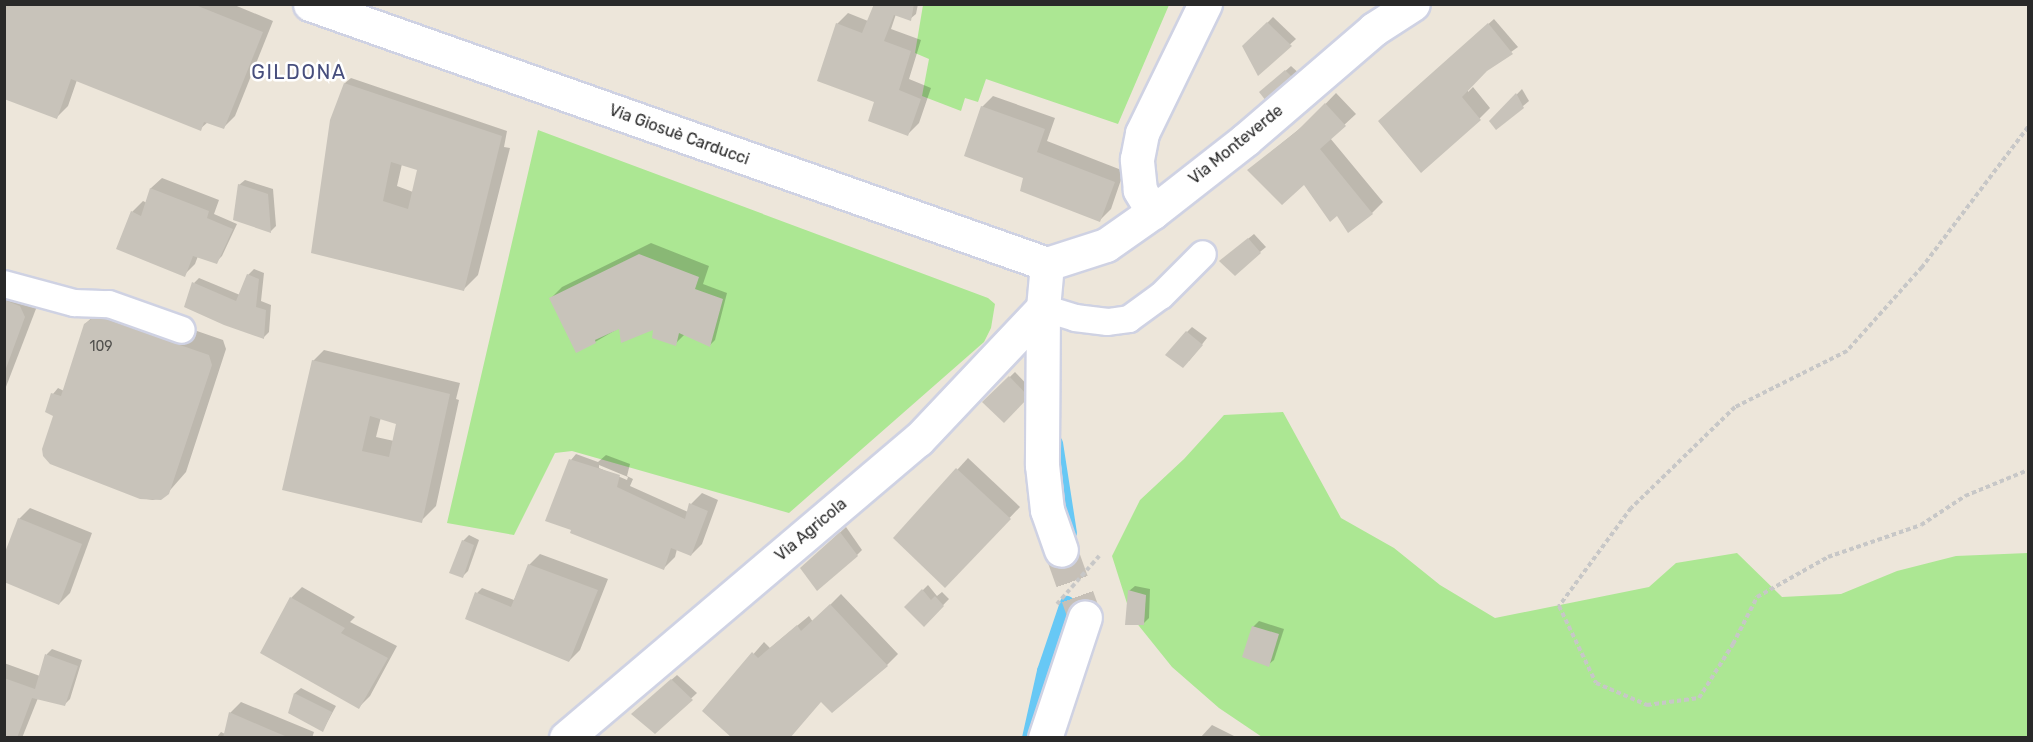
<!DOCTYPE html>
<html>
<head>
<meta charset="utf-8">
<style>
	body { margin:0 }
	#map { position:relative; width:2033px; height:742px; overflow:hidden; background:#ede6da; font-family:Rubik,sans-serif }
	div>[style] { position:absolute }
	.green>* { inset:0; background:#ace793 }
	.shadow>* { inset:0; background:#0003 }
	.stream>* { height:14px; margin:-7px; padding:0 7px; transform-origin:7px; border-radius:7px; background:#67c8f5 }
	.building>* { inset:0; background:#c8c3ba }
	.minor-tunnel>* { height:33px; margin-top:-16.5px; transform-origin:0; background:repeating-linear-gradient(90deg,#c6c0b7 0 33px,transparent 0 49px) }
	.path>* { height:4px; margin-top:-2px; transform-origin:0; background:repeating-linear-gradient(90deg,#c7c7c7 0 4.5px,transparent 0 7.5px) }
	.roads { filter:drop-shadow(2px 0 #cfd2e3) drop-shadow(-2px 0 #cfd2e3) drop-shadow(0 2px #cfd2e3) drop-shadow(0 -2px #cfd2e3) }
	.service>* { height:26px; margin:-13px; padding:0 13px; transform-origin:13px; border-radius:13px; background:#fff }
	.minor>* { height:33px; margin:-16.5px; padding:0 16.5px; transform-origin:16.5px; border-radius:16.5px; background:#fff }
	.path-bridge>* { height:4px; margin-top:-2px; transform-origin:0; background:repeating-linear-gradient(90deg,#c7c7c7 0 4.5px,transparent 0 7.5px) }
	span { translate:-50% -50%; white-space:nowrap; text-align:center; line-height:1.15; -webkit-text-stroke:5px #fff; paint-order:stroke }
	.number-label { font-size:14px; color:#51504d }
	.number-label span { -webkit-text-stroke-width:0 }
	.street-label { font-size:16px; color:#292929 }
	.quarter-label { font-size:20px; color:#474e7d; letter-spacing:1.5px }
	.frame { position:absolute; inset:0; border:6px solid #292929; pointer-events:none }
</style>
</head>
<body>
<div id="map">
	<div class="green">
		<div style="clip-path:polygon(923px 5px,923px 4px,1169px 5px,1118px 124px,986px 79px,978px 102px,965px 98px,961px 111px,922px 96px,929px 59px,915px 53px)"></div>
		<div style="clip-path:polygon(538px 130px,988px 298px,995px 304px,991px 328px,984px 342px,789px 513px,572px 451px,555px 453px,514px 535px,447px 523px)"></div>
		<div style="clip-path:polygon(1283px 412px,1341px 518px,1394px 548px,1440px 585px,1495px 618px,1649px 587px,1676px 563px,1737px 553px,1782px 597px,1841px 594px,1897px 571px,1956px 556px,2028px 553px,2028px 737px,1262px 737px,1219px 708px,1172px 667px,1131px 616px,1112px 556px,1140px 500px,1184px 459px,1224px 415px)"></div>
	</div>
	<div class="shadow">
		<div style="clip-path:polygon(4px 4px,232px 4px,273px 21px,235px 116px,224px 127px,208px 122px,200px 129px,77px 80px,68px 106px,57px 117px)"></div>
		<div style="clip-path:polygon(875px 4px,918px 4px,916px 14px,910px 19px,896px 14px,891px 29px,921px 40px,909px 79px,931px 88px,919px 123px,908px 134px,875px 101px,837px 24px,848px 13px,868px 21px)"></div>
		<div style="clip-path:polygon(1273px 17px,1296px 39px,1258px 73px,1244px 47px)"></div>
		<div style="clip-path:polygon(1494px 19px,1518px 47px,1486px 70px,1468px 88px,1468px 92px,1473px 87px,1490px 108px,1479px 119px,1391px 111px)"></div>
		<div style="clip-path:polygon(1291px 66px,1302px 76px,1267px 87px)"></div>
		<div style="clip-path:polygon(evenodd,351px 78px,507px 131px,504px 147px,510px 148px,478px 275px,463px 290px,313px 251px,332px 121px,345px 83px,351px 78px,402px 164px,419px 169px,413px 192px,397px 186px,402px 164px)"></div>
		<div style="clip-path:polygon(1522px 89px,1529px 101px,1497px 128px,1491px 121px)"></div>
		<div style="clip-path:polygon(1336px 93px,1356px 114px,1330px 138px,1383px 202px,1372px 213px,1337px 214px,1304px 183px,1249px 170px,1309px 121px)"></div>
		<div style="clip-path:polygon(993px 96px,1055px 118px,1047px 141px,1124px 171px,1111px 209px,1100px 220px,1025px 177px,982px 107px)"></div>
		<div style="clip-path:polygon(162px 178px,219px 200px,214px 214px,237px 224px,222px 256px,216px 262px,198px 256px,195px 264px,184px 275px,132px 212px,143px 201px,147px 203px,151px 188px)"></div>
		<div style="clip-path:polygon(245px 180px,273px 189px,276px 226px,271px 231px,235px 219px,239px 185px)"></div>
		<div style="clip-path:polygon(1254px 234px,1266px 247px,1260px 252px,1227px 256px)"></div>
		<div style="clip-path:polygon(651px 243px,709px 266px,703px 284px,727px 293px,715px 340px,710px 345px,685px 334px,675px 344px,655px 328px,621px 327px,595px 342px,551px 298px,562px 287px)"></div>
		<div style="clip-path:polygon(254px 269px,264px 273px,261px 301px,271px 305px,269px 332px,264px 337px,194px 283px,199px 278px,240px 295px,248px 275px)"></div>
		<div style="clip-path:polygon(4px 279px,39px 301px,4px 392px)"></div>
		<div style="clip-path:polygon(116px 303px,223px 340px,226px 349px,186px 472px,165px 496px,153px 500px,140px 498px,54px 417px,53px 394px,58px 388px,64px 391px,85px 324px,101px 309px)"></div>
		<div style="clip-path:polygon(1192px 327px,1207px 338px,1189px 361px,1187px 332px)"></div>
		<div style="clip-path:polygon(evenodd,324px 350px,460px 383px,456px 399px,459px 400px,436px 506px,421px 521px,283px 489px,313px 361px,324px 350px,381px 417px,398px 423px,394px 441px,376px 437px,381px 417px)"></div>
		<div style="clip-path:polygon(1015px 372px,1033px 391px,1004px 421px,984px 402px)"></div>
		<div style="clip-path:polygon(evenodd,576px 454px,598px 462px,606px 455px,630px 464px,627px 476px,633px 479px,630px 486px,688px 512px,691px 504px,702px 493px,718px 500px,702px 544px,691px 555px,677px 549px,675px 557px,664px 568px,571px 460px,576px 454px,599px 465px,628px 477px,627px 480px,599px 468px,599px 465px)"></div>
		<div style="clip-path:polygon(968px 458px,1020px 507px,945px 586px,895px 538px)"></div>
		<div style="clip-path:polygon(30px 508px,92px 533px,70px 593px,59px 604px,19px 519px)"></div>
		<div style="clip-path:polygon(846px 527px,862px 550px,857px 555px,802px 568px)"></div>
		<div style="clip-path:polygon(469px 535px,479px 540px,468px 571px,463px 576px,463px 541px)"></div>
		<div style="clip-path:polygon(540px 554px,608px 579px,580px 650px,569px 661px,477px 593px,482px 588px,514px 600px,529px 565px)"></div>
		<div style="clip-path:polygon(928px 585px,937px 596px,942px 592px,949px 599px,924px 625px,906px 607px)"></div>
		<div style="clip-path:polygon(1135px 586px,1150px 589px,1149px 618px,1143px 624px,1129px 591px)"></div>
		<div style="clip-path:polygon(302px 587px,355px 617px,350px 622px,397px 646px,370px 696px,359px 707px,262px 652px,291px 598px)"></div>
		<div style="clip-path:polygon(841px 594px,898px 654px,887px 665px,822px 701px,704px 711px,764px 642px,770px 648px,809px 616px,813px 622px)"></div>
		<div style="clip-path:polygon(1259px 621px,1284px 629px,1274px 660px,1268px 665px,1253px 627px)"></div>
		<div style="clip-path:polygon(52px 649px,82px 660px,70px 699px,64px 705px,38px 698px,22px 738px,4px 738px,4px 663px,40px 676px,47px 654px)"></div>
		<div style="clip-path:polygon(677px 675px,697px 693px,655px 732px,639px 708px)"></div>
		<div style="clip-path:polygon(301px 688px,336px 706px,323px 730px,289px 713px,295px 693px)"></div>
		<div style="clip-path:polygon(241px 702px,314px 732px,312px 738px,216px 738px,221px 732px,225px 734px,230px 713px)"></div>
		<div style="clip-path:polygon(1212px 725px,1238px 738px,1200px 738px)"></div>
	</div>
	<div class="stream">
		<div style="left:1056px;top:443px;width:91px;rotate:81.2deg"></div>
		<div style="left:1029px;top:738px;width:69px;rotate:-77.4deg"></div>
		<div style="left:1044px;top:671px;width:72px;rotate:-71.3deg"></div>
	</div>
	<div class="building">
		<div style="clip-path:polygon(4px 4px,193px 4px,263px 32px,224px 129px,204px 122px,201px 131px,71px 79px,57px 119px,4px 99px)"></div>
		<div style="clip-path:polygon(874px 4px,914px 4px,911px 21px,894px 15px,884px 41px,911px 51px,899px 90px,921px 99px,908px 136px,868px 121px,874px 102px,817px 81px,836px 23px,862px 33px)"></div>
		<div style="clip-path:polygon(1267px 22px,1292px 46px,1258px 76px,1242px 46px)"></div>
		<div style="clip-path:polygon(1488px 23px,1513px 54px,1487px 71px,1462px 97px,1481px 120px,1421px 173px,1378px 121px)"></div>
		<div style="clip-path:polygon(1285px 70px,1297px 82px,1270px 106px,1259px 92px)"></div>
		<div style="clip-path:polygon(evenodd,344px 83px,502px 136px,464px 291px,311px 253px,330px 120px,344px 83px,391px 162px,417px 170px,408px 209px,383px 201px,391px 162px)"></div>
		<div style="clip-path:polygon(1516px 93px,1524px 108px,1496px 130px,1489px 121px)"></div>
		<div style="clip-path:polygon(1325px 103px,1346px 126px,1320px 149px,1373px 214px,1348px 233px,1337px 216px,1330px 222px,1304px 185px,1282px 205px,1247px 170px,1297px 131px)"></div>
		<div style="clip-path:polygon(981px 106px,1045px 129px,1037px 152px,1115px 182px,1100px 222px,1020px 191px,1023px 178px,964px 156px)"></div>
		<div style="clip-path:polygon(238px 184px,268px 194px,271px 233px,233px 220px)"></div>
		<div style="clip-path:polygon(150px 188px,209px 211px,207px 218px,233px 229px,217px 264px,193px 256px,185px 277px,116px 249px,131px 211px,141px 216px)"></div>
		<div style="clip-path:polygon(1248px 238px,1261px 253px,1235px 276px,1219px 261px)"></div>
		<div style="clip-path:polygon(639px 254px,699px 277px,695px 289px,723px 299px,710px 347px,679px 333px,676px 346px,652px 338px,653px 330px,621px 343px,619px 329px,595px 340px,596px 343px,576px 353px,549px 298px)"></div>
		<div style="clip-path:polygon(247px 274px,259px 279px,256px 307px,266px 310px,264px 339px,224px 325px,184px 307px,192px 282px,236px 301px)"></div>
		<div style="clip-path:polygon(4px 300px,20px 306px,25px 317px,5px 371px)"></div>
		<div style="clip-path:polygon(96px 316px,209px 355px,212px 365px,169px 494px,161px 500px,140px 499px,50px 464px,43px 456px,42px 449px,53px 416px,45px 412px,51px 393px,61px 396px,84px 324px)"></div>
		<div style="clip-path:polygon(1186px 331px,1203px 345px,1183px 368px,1165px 355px)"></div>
		<div style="clip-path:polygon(evenodd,312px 360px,450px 394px,422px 523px,282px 490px,312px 360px,370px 416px,396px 424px,389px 457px,362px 451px,370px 416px)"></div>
		<div style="clip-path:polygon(1009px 376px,1029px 397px,1004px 423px,982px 402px)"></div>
		<div style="clip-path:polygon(569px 459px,620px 475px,617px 487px,685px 519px,689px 503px,708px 511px,691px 556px,671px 548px,664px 570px,570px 533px,571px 530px,545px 521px)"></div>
		<div style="clip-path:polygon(956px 468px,1011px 519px,945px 588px,893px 538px)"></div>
		<div style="clip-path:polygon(18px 518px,82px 544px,59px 605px,4px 582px,4px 555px)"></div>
		<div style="clip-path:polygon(840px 532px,858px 556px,817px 591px,800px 568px)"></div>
		<div style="clip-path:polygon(462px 540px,474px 545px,463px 578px,449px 573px)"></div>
		<div style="clip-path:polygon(528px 564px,598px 590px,569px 662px,465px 619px,475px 592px,511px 607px)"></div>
		<div style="clip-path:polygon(922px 589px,931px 600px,935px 596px,944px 606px,924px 627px,904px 607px)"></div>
		<div style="clip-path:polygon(1128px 590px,1146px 595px,1144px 625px,1125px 625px)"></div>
		<div style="clip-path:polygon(290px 597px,345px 628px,341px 633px,388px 658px,359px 709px,260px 653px)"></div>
		<div style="clip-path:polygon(830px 604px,888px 666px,832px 713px,821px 702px,790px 738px,732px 738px,702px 711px,752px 652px,758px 658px,797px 625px,801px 631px)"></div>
		<div style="clip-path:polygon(1252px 626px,1279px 634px,1269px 667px,1242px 657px)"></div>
		<div style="clip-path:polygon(45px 654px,78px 666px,65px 706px,32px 698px,17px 738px,4px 738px,4px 678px,35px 689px)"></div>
		<div style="clip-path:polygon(671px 679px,693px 700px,655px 734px,631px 714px)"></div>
		<div style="clip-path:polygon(294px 693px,332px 712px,323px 732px,288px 713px)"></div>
		<div style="clip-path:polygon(229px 712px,273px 731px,290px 738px,223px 738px)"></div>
	</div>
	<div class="minor-tunnel">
		<div style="left:1061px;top:550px;width:71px;rotate:70.3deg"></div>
	</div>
	<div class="path">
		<div style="left:2028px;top:127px;width:176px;rotate:127.1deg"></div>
		<div style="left:1922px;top:267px;width:113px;rotate:131.8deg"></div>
		<div style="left:1847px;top:351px;width:125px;rotate:153.4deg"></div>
		<div style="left:1735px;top:407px;width:145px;rotate:135.8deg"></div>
		<div style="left:1631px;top:508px;width:122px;rotate:126.3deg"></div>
		<div style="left:1559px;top:606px;width:85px;rotate:64.3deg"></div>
		<div style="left:1596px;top:683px;width:56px;rotate:23.3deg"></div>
		<div style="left:1647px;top:705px;width:52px;rotate:-7.7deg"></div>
		<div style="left:1699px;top:698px;width:64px;rotate:-57.8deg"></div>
		<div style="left:1733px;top:644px;width:53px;rotate:-62.9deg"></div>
		<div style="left:1757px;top:597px;width:81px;rotate:-29.4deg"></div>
		<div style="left:1828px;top:557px;width:98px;rotate:-19deg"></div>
		<div style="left:1921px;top:525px;width:53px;rotate:-33.4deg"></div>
		<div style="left:1965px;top:496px;width:68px;rotate:-22.4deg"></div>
	</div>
	<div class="roads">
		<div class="service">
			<div style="left:4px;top:284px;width:73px;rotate:15.2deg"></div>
			<div style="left:74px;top:303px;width:35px;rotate:2deg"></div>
			<div style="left:109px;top:304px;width:77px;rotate:19.6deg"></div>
			<div style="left:1043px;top:308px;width:34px;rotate:17deg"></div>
			<div style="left:1075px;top:318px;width:33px;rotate:7deg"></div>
			<div style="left:1108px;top:322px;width:21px;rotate:-8deg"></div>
			<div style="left:1129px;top:319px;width:39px;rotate:-36deg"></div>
			<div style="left:1161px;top:296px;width:59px;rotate:-45deg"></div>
		</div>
		<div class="minor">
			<div style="left:310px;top:4px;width:782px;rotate:19.43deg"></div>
			<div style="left:1153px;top:212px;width:26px;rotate:-121deg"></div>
			<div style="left:1140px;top:190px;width:31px;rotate:-96deg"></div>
			<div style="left:1137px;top:159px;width:26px;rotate:-79deg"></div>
			<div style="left:1142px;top:133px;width:144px;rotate:-64deg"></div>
			<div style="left:1047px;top:264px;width:62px;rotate:-17.9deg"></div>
			<div style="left:1106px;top:245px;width:57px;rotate:-35.1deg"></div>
			<div style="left:1153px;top:212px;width:117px;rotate:-38deg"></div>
			<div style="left:1245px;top:140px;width:170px;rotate:-40.7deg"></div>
			<div style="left:1374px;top:29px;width:46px;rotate:-32.7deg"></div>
			<div style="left:1043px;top:308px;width:157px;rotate:90.4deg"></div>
			<div style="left:1042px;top:465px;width:45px;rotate:83.7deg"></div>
			<div style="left:1047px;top:510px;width:42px;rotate:70.7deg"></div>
			<div style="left:566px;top:738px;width:461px;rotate:-40.3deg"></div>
			<div style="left:918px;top:440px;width:182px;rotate:-46.6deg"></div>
			<div style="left:1043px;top:308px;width:44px;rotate:-84.8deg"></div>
			<div style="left:1045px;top:738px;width:127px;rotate:-71.7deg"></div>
		</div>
	</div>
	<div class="path-bridge">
		<div style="left:1057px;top:604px;width:67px;rotate:-48.7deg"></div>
	</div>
	<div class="number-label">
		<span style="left:101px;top:347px">109</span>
	</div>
	<div class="street-label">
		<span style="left:679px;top:135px;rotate:20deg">Via Giosuè Carducci</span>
		<span style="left:1236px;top:145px;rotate:-39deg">Via Monteverde</span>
		<span style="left:811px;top:530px;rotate:-40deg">Via Agricola</span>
	</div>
	<div class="quarter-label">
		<span style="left:299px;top:72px">GILDONA</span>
	</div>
	<div class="frame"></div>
</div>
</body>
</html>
